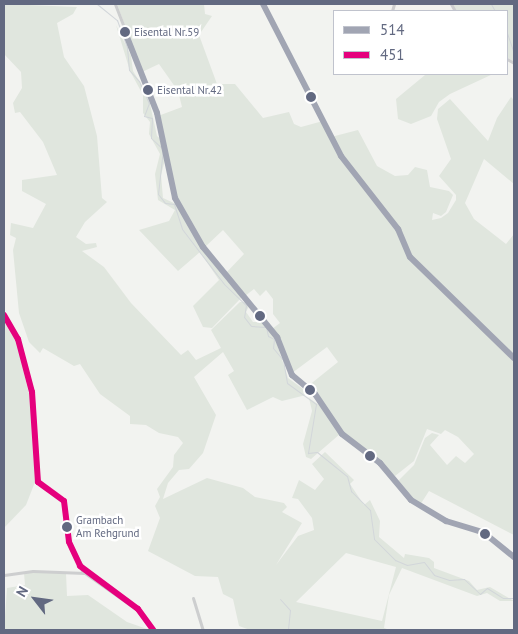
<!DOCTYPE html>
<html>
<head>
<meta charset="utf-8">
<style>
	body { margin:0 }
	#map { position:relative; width:518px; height:634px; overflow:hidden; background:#f2f3f0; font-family:"PT Sans",sans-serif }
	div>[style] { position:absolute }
	.green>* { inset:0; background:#e0e6de }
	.stream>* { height:1px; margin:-0.5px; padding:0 0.5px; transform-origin:0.5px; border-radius:0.5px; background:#d2d6da }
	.minor>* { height:3px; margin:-1.5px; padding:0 1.5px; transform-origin:1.5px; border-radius:1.5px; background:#cdcecf }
	.tertiary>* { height:4.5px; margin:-2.25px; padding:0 2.25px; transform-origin:2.25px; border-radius:2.25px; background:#cdcecf }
	.bus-1>* { height:6px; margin:-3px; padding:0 3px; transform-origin:3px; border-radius:3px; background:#a1a5b3 }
	.bus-2>* { height:6px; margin:-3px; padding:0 3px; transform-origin:3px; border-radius:3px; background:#e5007d }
	.dots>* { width:14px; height:14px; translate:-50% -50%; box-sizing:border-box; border:2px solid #fff; border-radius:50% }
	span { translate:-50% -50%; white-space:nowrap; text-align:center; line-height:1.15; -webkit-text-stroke:5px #fff; paint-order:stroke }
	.bus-label { font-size:11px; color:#626981 }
	.left { translate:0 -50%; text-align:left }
	.frame { position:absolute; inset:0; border:5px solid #626981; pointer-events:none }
	.legend { position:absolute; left:333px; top:10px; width:175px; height:65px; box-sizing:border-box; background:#fff; border:1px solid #c0c3cd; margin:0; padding:6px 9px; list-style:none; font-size:15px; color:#626981 }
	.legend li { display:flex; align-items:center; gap:10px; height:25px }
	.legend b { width:25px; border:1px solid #c0c3cd }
	.north { position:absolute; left:10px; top:574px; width:50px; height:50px; -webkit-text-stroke:4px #fff; paint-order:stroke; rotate:300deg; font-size:14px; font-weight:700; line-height:20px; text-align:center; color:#626981 }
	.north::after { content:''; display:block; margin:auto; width:18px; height:22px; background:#626981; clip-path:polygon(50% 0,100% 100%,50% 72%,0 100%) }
</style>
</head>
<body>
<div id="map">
	<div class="green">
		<div style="clip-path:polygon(evenodd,4px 4px,77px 7px,73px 14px,57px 23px,64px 57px,84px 86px,97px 136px,102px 198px,107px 202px,85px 222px,76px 237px,86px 244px,96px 243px,97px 247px,82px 251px,104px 267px,131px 303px,181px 355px,188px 350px,196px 360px,221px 348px,211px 330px,240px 302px,246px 302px,249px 306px,246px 312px,253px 322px,263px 322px,274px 335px,288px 378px,310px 394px,282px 401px,273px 397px,247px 410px,228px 375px,234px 371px,223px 352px,194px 377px,216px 415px,203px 453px,189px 469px,179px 470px,168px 483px,163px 499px,207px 478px,243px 488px,255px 497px,284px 503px,287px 507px,282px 512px,302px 523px,276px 565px,298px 536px,314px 530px,312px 518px,298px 499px,292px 498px,299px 480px,315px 490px,324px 479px,312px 464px,325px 452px,354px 480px,350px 484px,364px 505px,370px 500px,380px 521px,379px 537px,404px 558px,405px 554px,429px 558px,434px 562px,434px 568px,469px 581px,477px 590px,490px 587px,514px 601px,500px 601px,487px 593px,477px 596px,402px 568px,389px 595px,384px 628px,390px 630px,250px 630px,239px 626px,233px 599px,223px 594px,218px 577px,195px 576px,148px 551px,160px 518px,155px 506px,160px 497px,157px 489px,173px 467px,174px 455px,183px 443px,178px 437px,159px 433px,146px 425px,130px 424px,130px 416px,100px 394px,80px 364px,74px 366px,43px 348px,40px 353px,29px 342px,19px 313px,13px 250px,16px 238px,10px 235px,11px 223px,33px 228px,46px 204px,22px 191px,22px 180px,57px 175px,43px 142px,20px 112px,15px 113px,13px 103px,22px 88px,21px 72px,4px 54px,4px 4px,346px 553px,396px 567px,382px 621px,296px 602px,346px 553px)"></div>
		<div style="clip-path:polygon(117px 4px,204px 4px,205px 14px,212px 16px,199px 35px,217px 84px,235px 84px,263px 118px,289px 112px,294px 124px,301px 127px,323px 121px,331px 137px,358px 130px,377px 166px,395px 176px,408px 175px,415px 167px,427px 170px,430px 187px,449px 191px,453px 195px,446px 212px,441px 216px,433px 213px,432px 220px,441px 218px,448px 213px,456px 200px,456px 195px,439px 176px,451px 159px,437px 119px,438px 109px,450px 99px,488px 141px,497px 118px,511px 97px,514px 100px,514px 184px,484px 159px,465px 203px,474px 219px,506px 244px,514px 234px,514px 535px,429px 491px,420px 505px,397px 482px,414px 465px,425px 438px,432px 433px,439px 435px,430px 445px,447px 465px,456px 456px,465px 463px,474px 454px,458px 437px,445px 430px,441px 434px,427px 429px,414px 461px,395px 476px,342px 432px,308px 386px,338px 362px,327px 347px,292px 373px,272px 329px,280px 323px,273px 314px,273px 299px,266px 290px,260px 296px,254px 289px,245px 296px,225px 274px,244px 254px,223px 230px,205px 247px,203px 245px,176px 197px,158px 116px,182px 107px,178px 91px,159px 64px,142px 72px)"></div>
		<div style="clip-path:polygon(452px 4px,514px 4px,514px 62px,507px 57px,507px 11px,456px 11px)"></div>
		<div style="clip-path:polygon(116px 25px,131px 56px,133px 71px,148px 95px,157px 136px,162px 140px,166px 156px,161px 175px,163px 198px,176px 204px,201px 247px,242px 297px,212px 328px,203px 327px,193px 306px,219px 280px,200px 252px,178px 271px,139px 230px,169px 221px,175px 210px,158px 200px,155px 174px,160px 154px,149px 134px,150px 122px,143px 113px,143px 95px,130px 71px)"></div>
		<div style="clip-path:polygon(493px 74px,450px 94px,439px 102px,431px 116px,411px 124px,398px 119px,396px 99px,425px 75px)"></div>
		<div style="clip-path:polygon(4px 320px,16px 340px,30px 398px,35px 482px,26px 505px,4px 528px)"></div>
		<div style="clip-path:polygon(309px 398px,322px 407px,340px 434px,311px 459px,306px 457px,303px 444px,312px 411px)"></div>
		<div style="clip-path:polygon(40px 572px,66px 573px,67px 596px,88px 595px,127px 622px,150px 630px,4px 630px,7px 588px,25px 585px,24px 573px)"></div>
	</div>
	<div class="stream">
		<div style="left:97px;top:4px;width:26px;rotate:39deg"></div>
		<div style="left:117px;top:20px;width:29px;rotate:70deg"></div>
		<div style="left:127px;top:47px;width:23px;rotate:85deg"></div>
		<div style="left:129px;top:70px;width:15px;rotate:48deg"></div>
		<div style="left:139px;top:81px;width:24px;rotate:66deg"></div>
		<div style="left:149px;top:103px;width:14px;rotate:111deg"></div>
		<div style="left:144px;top:116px;width:8px;rotate:14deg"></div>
		<div style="left:152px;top:118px;width:20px;rotate:93deg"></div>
		<div style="left:151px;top:138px;width:16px;rotate:43deg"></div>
		<div style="left:163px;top:149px;width:45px;rotate:96.3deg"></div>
		<div style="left:158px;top:194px;width:11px;rotate:52deg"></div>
		<div style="left:165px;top:203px;width:9px;rotate:6deg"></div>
		<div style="left:174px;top:204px;width:26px;rotate:72deg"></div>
		<div style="left:182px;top:229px;width:69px;rotate:52.6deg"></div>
		<div style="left:224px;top:284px;width:30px;rotate:44deg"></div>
		<div style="left:246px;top:305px;width:12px;rotate:99deg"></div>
		<div style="left:244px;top:317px;width:11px;rotate:52deg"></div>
		<div style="left:251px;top:326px;width:15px;rotate:4deg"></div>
		<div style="left:266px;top:327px;width:9px;rotate:77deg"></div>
		<div style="left:268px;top:336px;width:7px;rotate:27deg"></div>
		<div style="left:274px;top:339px;width:9px;rotate:96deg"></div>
		<div style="left:273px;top:348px;width:16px;rotate:50deg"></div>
		<div style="left:283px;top:360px;width:23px;rotate:80deg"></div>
		<div style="left:287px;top:383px;width:36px;rotate:36deg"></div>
		<div style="left:316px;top:404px;width:50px;rotate:99.3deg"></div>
		<div style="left:308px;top:453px;width:9px;rotate:-6deg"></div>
		<div style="left:317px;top:452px;width:38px;rotate:39deg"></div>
		<div style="left:347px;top:476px;width:16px;rotate:75deg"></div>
		<div style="left:351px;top:491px;width:27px;rotate:45deg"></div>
		<div style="left:370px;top:510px;width:29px;rotate:82deg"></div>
		<div style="left:374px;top:539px;width:30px;rotate:45deg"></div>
		<div style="left:395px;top:560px;width:13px;rotate:23deg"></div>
		<div style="left:407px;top:565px;width:17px;rotate:-10deg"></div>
		<div style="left:424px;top:562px;width:16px;rotate:52deg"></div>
		<div style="left:434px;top:575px;width:16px;rotate:18deg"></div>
		<div style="left:449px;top:580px;width:15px;rotate:-4deg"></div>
		<div style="left:464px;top:579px;width:22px;rotate:43deg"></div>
		<div style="left:480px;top:594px;width:9px;rotate:-41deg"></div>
		<div style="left:487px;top:588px;width:19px;rotate:32deg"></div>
		<div style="left:503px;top:598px;width:11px"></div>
		<div style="left:491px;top:4px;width:8px;rotate:60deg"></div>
		<div style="left:497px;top:11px;width:3px"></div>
		<div style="left:507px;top:33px;width:21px;rotate:71deg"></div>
		<div style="left:280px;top:599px;width:15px;rotate:48deg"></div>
		<div style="left:290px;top:610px;width:20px;rotate:96deg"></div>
	</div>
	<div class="minor">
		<div style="left:115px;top:4px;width:117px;rotate:68.9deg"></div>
		<div style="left:157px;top:113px;width:87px;rotate:78deg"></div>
		<div style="left:175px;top:198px;width:56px;rotate:60.3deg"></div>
		<div style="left:203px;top:247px;width:117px;rotate:50.6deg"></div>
		<div style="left:277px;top:337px;width:41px;rotate:68.5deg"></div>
		<div style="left:292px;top:375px;width:30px;rotate:40deg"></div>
		<div style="left:315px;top:394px;width:48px;rotate:56deg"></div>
		<div style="left:342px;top:434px;width:48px;rotate:37.3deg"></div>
		<div style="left:380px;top:463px;width:48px;rotate:50deg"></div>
		<div style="left:411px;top:500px;width:41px;rotate:31deg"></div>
		<div style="left:446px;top:521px;width:39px;rotate:17deg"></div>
		<div style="left:483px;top:532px;width:40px;rotate:39deg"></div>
		<div style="left:263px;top:4px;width:171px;rotate:62.8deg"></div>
		<div style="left:341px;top:156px;width:93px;rotate:52deg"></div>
		<div style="left:398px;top:229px;width:30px;rotate:67deg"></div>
		<div style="left:410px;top:257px;width:145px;rotate:44.2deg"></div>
		<div style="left:451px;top:4px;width:8px;rotate:60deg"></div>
		<div style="left:392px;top:11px;width:7px;rotate:-74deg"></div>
		<div style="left:507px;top:59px;width:8px;rotate:30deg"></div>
		<div style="left:4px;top:575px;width:29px;rotate:-8deg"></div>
		<div style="left:33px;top:571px;width:52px;rotate:2.2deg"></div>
		<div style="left:193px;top:598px;width:34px;rotate:73deg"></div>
	</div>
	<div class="tertiary">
		<div style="left:4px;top:315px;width:28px;rotate:60deg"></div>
		<div style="left:18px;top:339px;width:55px;rotate:75.2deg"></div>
		<div style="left:32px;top:392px;width:90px;rotate:86.2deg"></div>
		<div style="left:38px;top:482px;width:32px;rotate:36deg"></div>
		<div style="left:64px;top:501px;width:41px;rotate:83deg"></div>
		<div style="left:69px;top:542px;width:33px;rotate:63deg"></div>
		<div style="left:84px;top:571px;width:66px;rotate:35.1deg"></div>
		<div style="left:138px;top:609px;width:26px;rotate:54deg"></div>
	</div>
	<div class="bus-1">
		<div style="left:263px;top:4px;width:171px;rotate:62.8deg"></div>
		<div style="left:341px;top:156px;width:93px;rotate:52deg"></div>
		<div style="left:398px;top:229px;width:30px;rotate:67deg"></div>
		<div style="left:410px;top:257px;width:145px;rotate:44.2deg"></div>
		<div style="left:125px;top:32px;width:87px;rotate:68.4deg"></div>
		<div style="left:157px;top:113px;width:87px;rotate:78deg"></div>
		<div style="left:175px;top:198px;width:56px;rotate:60.3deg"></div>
		<div style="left:203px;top:247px;width:117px;rotate:50.6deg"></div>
		<div style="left:277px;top:337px;width:41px;rotate:68.5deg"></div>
		<div style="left:292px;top:375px;width:30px;rotate:40deg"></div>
		<div style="left:315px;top:394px;width:48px;rotate:56deg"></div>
		<div style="left:342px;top:434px;width:48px;rotate:37.3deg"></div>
		<div style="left:380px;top:463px;width:48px;rotate:50deg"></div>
		<div style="left:411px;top:500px;width:41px;rotate:31deg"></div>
		<div style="left:446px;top:521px;width:39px;rotate:17deg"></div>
		<div style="left:483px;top:532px;width:40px;rotate:39deg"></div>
	</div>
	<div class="bus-2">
		<div style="left:4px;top:315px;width:28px;rotate:60deg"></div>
		<div style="left:18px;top:339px;width:55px;rotate:75.2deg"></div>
		<div style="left:32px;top:392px;width:90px;rotate:86.2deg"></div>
		<div style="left:38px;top:482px;width:32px;rotate:36deg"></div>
		<div style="left:64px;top:501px;width:41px;rotate:83deg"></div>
		<div style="left:69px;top:542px;width:26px;rotate:65deg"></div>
		<div style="left:80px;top:566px;width:72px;rotate:36.6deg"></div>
		<div style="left:138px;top:609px;width:26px;rotate:54deg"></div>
	</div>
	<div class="dots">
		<div style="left:125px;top:32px;background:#626981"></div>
		<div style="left:148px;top:90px;background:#626981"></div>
		<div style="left:311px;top:97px;background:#626981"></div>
		<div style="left:260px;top:316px;background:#626981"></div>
		<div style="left:310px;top:390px;background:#626981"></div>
		<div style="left:370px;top:456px;background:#626981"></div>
		<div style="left:67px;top:527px;background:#626981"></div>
		<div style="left:485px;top:534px;background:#626981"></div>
	</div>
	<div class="bus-label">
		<span class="left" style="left:134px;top:32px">Eisental Nr.59</span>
		<span class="left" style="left:157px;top:90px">Eisental Nr.42</span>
		<span class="left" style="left:76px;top:527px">Grambach<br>Am Rehgrund</span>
	</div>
	<div class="frame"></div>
	<ul class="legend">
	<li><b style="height:6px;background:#a1a5b3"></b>514</li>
	<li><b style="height:6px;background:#e5007d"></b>451</li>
	</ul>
	<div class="north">N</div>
</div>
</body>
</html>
